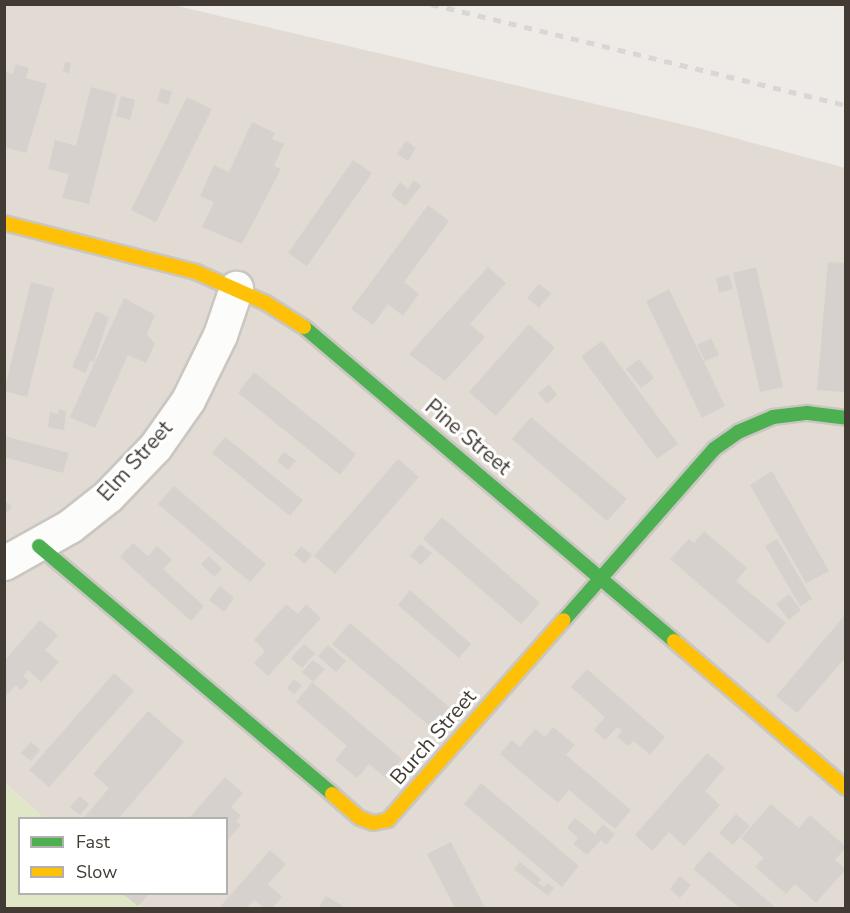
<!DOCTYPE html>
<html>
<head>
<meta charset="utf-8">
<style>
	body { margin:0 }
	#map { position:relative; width:850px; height:913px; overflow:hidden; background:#eeeae6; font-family:"Nunito Sans",sans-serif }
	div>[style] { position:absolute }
	.residential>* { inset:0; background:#e2dbd3 }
	.green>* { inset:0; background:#dfe7c6 }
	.building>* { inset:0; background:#d6d1cd }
	.roads { filter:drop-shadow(2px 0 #cac6c2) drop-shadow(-2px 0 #cac6c2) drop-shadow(0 2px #cac6c2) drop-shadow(0 -2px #cac6c2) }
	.street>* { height:33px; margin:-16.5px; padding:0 16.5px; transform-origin:16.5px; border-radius:16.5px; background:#fcfcfb }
	.fast>* { height:14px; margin:-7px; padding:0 7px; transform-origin:7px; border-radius:7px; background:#4caf50 }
	.slow>* { height:14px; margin:-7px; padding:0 7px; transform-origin:7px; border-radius:7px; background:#ffc107 }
	.rail>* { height:4.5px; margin-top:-2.25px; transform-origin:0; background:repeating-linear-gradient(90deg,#d8d7d7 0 8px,transparent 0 16px) }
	span { translate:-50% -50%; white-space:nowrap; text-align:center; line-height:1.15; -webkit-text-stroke:6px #fff; paint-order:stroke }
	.street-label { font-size:21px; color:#423b33 }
	.frame { position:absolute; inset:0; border:6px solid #423b33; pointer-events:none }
	.legend { position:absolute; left:18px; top:817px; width:210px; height:78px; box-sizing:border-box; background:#fff; border:2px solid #b3b1ad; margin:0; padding:8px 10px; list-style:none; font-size:18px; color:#423b33 }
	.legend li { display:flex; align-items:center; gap:12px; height:30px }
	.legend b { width:30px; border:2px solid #b3b1ad }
</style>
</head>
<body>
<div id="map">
	<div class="residential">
		<div style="clip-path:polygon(5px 5px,173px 5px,702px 129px,845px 168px,845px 908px,144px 908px,128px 894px,226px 894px,226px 818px,44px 818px,5px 783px)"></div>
	</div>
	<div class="green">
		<div style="clip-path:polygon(4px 783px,44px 818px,20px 818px,20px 894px,128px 894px,144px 908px,5px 908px)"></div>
	</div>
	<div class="building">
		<div style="clip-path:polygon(65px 62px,71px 63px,69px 73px,63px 72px)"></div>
		<div style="clip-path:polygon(16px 64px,29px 68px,26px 78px,47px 84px,26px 153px,5px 147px,5px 72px,13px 74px)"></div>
		<div style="clip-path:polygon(91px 87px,117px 94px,89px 204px,62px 198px,69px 174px,48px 169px,55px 140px,76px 146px)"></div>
		<div style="clip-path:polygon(161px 88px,172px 92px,168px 105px,157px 101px)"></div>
		<div style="clip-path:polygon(121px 96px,135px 100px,130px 120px,116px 116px)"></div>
		<div style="clip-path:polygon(187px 97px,212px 109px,156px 222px,131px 210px)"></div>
		<div style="clip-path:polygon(252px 122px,275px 133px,272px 139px,284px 144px,274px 166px,281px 169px,242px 244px,202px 227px,214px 202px,200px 196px,214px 165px,229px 172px)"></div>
		<div style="clip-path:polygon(406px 141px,416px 148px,408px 161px,397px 154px)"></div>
		<div style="clip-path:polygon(353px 160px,372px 173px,307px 266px,288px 253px)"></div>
		<div style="clip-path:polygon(414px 180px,421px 186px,405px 206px,391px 195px,400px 182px,408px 189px)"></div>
		<div style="clip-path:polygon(428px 205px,449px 221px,404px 282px,419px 294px,403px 316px,388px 304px,373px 325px,351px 309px)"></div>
		<div style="clip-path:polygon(828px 262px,846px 263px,844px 392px,817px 390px)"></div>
		<div style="clip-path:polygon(488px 267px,506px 283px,470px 324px,485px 337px,445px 381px,409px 354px)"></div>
		<div style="clip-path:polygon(756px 267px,783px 387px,760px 392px,733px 273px)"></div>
		<div style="clip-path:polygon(729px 275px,733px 289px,719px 293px,716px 278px)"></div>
		<div style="clip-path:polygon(31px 282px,54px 288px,27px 397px,4px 391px)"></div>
		<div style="clip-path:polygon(539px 284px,551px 293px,539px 308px,527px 298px)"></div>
		<div style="clip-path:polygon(669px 289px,725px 406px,702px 418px,646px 301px)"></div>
		<div style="clip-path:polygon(124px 298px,155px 315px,147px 334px,155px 344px,146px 363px,128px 355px,95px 428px,70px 417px)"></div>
		<div style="clip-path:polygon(96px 311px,109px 317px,94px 362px,90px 361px,85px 373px,72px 367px)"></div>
		<div style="clip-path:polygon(529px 324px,555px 348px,496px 416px,469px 392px)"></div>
		<div style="clip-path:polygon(711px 338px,719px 355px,705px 361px,697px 345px)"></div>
		<div style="clip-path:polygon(602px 341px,678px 444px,657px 459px,581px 356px)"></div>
		<div style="clip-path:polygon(639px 359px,654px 378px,641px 388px,626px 369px)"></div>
		<div style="clip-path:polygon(254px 372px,356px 454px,340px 475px,238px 393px)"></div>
		<div style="clip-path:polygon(549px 384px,557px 395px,547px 404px,538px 393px)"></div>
		<div style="clip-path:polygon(59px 409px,66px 411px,64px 430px,48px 427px,50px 412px,58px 414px)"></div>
		<div style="clip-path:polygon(531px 417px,627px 499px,607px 521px,512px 439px)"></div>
		<div style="clip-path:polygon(4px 436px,69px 453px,63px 473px,4px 457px)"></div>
		<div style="clip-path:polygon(225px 437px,303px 500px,290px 516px,212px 453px)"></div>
		<div style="clip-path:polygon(284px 452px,296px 461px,288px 470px,277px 461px)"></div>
		<div style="clip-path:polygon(398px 459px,419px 477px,335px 574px,314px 556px)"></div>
		<div style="clip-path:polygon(772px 471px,829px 571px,806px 583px,750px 485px)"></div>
		<div style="clip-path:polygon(174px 486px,266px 564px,250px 582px,158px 504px)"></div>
		<div style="clip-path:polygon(4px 500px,12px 507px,4px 515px)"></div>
		<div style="clip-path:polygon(442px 517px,540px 603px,521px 624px,423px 539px)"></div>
		<div style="clip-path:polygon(704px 531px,747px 568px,736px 581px,786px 623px,768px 644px,670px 559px,689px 539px,694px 543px)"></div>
		<div style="clip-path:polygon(777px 539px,812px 599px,800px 606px,765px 546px)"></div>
		<div style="clip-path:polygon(133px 543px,148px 556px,157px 546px,172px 560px,163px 569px,204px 606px,191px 621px,120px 557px)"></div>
		<div style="clip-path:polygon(420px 544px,432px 553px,421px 565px,410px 556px)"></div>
		<div style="clip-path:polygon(301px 546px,312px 555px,305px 564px,294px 555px)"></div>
		<div style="clip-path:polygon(209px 556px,222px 569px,214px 577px,201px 564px)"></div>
		<div style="clip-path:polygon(220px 586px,234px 598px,224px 612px,209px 600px)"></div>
		<div style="clip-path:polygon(410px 590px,471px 644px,459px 658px,398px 605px)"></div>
		<div style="clip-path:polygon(789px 594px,801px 610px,789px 620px,776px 604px)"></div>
		<div style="clip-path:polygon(286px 604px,298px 614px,306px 604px,321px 618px,268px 676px,254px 663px,265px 651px,254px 640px)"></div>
		<div style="clip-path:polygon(846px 614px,846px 657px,797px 713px,776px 696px)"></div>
		<div style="clip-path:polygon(40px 620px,58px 635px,45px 650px,59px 662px,41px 682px,28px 670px,23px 676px,29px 681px,21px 690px,16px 685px,4px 698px,4px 661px)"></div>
		<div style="clip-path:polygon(350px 623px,449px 707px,432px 728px,332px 644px)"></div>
		<div style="clip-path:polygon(304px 644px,315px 653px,302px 668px,291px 658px)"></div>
		<div style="clip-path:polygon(328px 645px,346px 661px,336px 672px,318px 656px)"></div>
		<div style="clip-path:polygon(313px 660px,325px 669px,313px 682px,302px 672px)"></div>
		<div style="clip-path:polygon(587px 669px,665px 737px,650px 755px,634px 741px,628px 746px,617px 737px,622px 731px,617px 727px,605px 740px,594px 730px,605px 717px,571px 687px)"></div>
		<div style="clip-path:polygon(114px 673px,134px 691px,49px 787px,29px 770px)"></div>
		<div style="clip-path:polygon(294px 679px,302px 686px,294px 694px,287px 688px)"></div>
		<div style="clip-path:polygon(312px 682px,402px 759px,386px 778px,369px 764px,357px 778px,335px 760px,347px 746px,296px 702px)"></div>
		<div style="clip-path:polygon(148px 711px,184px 742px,119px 818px,84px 818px,109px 788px,93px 774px)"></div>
		<div style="clip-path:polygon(553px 727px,575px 745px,566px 755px,631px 810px,615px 829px,569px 790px,558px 803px,500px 754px,512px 740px,520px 747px,535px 729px,545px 737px)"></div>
		<div style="clip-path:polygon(31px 742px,40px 750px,31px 761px,21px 753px)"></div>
		<div style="clip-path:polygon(707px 753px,725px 768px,705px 791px,720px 805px,684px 846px,669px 832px,652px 851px,635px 835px)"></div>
		<div style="clip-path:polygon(225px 777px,243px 793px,231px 807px,241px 816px,236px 821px,241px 825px,226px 842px,226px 818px,189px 818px)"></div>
		<div style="clip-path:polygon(481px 783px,579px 866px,562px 887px,464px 804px)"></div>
		<div style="clip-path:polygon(80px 796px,89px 804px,80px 815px,70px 807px)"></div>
		<div style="clip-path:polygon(771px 804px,799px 828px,810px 815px,846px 847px,835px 860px,846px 869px,816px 903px,795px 884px,786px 894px,755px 867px,764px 858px,741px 838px)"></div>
		<div style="clip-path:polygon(736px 814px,750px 826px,733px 845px,719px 833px)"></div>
		<div style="clip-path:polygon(575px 818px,595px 834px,603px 824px,615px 834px,606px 845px,601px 840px,587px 855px,573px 844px,578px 838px,567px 828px)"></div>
		<div style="clip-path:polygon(451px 842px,485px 908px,455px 908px,427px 854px)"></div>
		<div style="clip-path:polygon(270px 850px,286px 864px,268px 884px,282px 897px,272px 908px,264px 908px,254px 900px,246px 908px,219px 908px)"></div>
		<div style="clip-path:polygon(709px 851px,776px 908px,740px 908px,693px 869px)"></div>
		<div style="clip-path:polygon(520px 862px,541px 879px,538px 883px,544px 887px,548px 883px,554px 888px,548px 896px,514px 869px)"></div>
		<div style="clip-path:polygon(680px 876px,691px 885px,680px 898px,670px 889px)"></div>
		<div style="clip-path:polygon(123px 894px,149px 894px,138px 906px)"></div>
		<div style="clip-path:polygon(326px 896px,343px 906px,342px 908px,318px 908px)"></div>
	</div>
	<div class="roads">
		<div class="street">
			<div style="left:4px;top:563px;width:76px;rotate:-29.3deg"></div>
			<div style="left:70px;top:526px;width:48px;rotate:-38.3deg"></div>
			<div style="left:108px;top:496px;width:68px;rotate:-46.2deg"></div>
			<div style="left:155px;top:447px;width:57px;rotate:-54.9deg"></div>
			<div style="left:188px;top:400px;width:72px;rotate:-63.8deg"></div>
			<div style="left:220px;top:335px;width:50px;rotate:-71.2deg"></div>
		</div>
		<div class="fast">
			<div style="left:304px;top:327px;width:485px;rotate:40.3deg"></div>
			<div style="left:39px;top:546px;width:384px;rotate:40.2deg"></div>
			<div style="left:564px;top:620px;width:227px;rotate:-48.7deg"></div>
			<div style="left:714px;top:449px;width:29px;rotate:-35deg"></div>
			<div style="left:738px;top:432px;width:38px;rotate:-23deg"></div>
			<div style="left:773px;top:417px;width:34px;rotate:-7deg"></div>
			<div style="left:807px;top:413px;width:39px;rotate:7deg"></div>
		</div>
		<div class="slow">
			<div style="left:4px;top:223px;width:198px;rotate:14.3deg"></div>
			<div style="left:196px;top:272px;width:77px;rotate:23.9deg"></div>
			<div style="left:266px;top:303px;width:45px;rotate:32.3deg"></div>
			<div style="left:674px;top:641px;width:226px;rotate:40.5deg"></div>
			<div style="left:332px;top:794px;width:37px;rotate:41deg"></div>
			<div style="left:360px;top:818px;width:14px;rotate:21deg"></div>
			<div style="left:373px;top:823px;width:15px;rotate:-11deg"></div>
			<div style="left:388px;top:820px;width:266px;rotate:-48.7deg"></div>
		</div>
	</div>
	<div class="rail">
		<div style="left:431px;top:4px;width:427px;rotate:13.7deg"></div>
	</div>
	<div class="street-label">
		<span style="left:468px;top:437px;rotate:40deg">Pine Street</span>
		<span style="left:135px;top:461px;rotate:-48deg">Elm Street</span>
		<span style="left:433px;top:737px;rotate:-49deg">Burch Street</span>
	</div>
	<div class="frame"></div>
	<ul class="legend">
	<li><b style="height:8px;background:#4caf50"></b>Fast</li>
	<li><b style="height:8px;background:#ffc107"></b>Slow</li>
	</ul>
</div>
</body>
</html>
